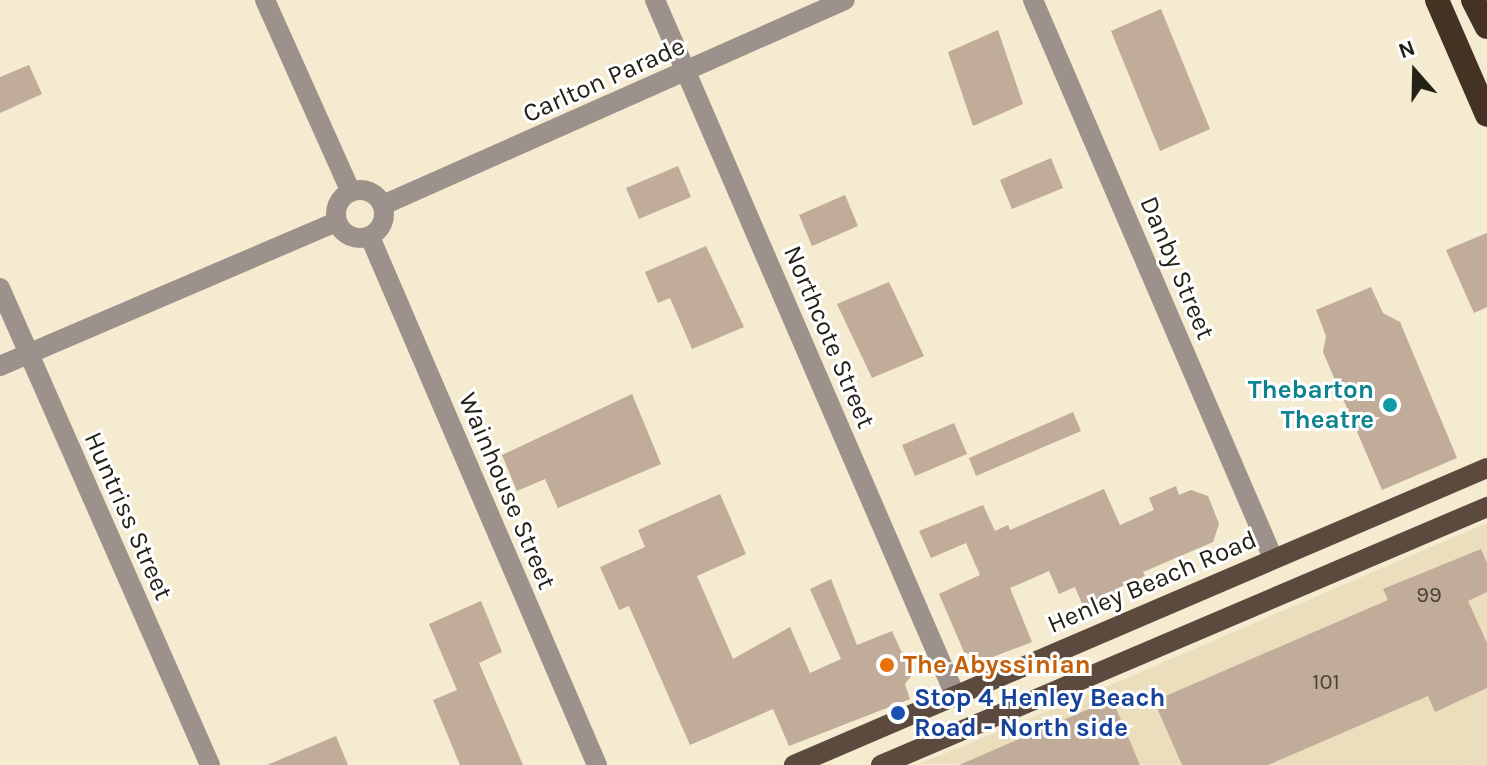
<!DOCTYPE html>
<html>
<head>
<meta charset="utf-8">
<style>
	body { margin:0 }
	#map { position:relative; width:1487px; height:765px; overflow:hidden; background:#f4ebd0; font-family:Karla,sans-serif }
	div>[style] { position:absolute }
	.built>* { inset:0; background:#eadebd }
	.building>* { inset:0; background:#c1ab99 }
	.minor>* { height:20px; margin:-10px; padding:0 10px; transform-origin:10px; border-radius:10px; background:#9c928b }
	.minor>.ring { margin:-10px; padding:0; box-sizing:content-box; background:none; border:20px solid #9c928b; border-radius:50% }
	.major>* { height:20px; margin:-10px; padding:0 10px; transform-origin:10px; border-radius:10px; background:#5b4a3d }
	.highway>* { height:24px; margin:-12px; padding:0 12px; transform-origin:12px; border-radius:12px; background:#443223 }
	.dots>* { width:22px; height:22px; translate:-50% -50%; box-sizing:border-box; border:4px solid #fff; border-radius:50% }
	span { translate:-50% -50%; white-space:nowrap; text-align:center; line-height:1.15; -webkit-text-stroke:6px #fff; paint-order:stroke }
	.number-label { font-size:22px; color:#4b4438 }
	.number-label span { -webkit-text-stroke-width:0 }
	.street-label { font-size:26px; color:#242117 }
	.culture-label { font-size:26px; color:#0d838f; font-weight:700 }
	.right { translate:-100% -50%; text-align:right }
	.food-label { font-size:26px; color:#c56008; font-weight:700 }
	.left { translate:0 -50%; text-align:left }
	.transit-label { font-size:26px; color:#164399; font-weight:700 }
	.north { position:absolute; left:1375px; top:32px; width:80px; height:80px; -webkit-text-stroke:6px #fff; paint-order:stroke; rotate:340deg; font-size:22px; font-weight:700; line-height:32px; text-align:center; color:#242117 }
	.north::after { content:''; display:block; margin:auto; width:28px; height:36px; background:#242117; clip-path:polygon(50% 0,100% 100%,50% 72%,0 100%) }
</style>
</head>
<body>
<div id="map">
	<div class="built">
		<div style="clip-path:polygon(1487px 523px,1487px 765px,919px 764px,1106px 687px)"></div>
	</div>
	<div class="building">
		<div style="clip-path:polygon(1161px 9px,1210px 129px,1160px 151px,1111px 31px)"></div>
		<div style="clip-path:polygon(998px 30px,1023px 104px,973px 126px,948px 52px)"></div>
		<div style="clip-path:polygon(29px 65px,42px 94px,0 113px,0 77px)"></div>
		<div style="clip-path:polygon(1051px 158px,1063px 188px,1012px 209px,1000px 180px)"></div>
		<div style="clip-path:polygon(678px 166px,691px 197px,639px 219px,626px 188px)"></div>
		<div style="clip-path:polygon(845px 195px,858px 226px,812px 246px,799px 215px)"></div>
		<div style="clip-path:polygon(1487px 233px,1487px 307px,1474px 313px,1446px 250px)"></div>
		<div style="clip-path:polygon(706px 246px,744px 327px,692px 349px,670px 298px,658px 303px,645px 272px)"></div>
		<div style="clip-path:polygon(889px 282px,924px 356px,872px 378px,837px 304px)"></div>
		<div style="clip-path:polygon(1371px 287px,1383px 313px,1400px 322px,1457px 458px,1382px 490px,1323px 352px,1326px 336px,1316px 310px)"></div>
		<div style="clip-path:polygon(632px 394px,661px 464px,558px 508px,545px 479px,517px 491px,502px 455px)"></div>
		<div style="clip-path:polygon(1073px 412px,1081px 431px,976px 476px,969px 458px)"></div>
		<div style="clip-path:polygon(954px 423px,967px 454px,915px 476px,902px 445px)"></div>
		<div style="clip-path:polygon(1176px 486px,1179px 495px,1191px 490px,1208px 496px,1219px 524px,1213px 542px,1143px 572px,1145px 576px,1114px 590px,1117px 597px,1085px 611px,1075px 587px,1059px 594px,1049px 571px,1010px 588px,1032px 642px,985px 660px,964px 652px,939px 594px,980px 575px,966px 543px,931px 558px,919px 531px,983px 505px,995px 531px,1008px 525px,1010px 530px,1104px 489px,1120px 525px,1154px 510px,1149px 498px)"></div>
		<div style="clip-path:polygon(720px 494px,746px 554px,697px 576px,733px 659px,790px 627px,810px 673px,841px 659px,810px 589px,831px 579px,857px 645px,892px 631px,912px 675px,905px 684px,910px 699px,789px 746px,773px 709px,690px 745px,629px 606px,619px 610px,600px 567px,645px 547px,638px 530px)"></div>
		<div style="clip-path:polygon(1481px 549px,1487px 563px,1487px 592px,1468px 601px,1487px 643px,1487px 688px,1435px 712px,1428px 696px,1268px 765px,1182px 765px,1154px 701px,1388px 600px,1383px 589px)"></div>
		<div style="clip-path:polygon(481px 601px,502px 652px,479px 663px,523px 765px,460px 765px,433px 700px,457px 690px,429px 624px)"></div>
		<div style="clip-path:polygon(1112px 699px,1140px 765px,959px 765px)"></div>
		<div style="clip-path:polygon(336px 736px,348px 765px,267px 765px)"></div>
	</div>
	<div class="minor">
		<div style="left:265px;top:0;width:210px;rotate:65.9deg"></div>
		<div style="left:655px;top:0;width:757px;rotate:66.65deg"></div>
		<div style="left:1033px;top:0;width:607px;rotate:66.73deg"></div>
		<div class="ring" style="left:336px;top:190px;width:28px;height:28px"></div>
		<div style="left:383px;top:205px;width:505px;rotate:-23.93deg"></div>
		<div style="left:370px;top:237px;width:575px;rotate:66.74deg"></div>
		<div style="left:0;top:288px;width:521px;rotate:66.24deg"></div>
		<div style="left:0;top:366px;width:366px;rotate:-23.2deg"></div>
	</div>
	<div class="major">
		<div style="left:794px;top:765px;width:754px;rotate:-23.2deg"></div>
		<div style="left:881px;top:765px;width:659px;rotate:-23.06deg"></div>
	</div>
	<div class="highway">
		<div style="left:1437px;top:0;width:125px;rotate:66.5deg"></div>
		<div style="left:1473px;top:0;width:30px;rotate:63deg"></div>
	</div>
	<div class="dots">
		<div style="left:1390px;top:405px;background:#0f9aa8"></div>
		<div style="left:887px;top:665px;background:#e8710a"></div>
		<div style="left:898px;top:713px;background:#1a4fb4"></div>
	</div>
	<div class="number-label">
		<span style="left:1429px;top:596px">99</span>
		<span style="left:1326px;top:683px">101</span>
	</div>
	<div class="street-label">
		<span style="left:604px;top:80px;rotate:-24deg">Carlton Parade</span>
		<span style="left:1177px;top:268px;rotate:67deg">Danby Street</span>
		<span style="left:829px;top:337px;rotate:67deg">Northcote Street</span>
		<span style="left:507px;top:491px;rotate:67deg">Wainhouse Street</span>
		<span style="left:128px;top:516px;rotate:66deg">Huntriss Street</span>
		<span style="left:1152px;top:582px;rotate:-23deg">Henley Beach Road</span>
	</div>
	<div class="culture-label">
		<span class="right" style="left:1374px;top:405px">Thebarton<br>Theatre</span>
	</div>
	<div class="food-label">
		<span class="left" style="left:903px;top:665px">The Abyssinian</span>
	</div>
	<div class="transit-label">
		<span class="left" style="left:914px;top:713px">Stop 4 Henley Beach<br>Road - North side</span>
	</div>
	<div class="north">N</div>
</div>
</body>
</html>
